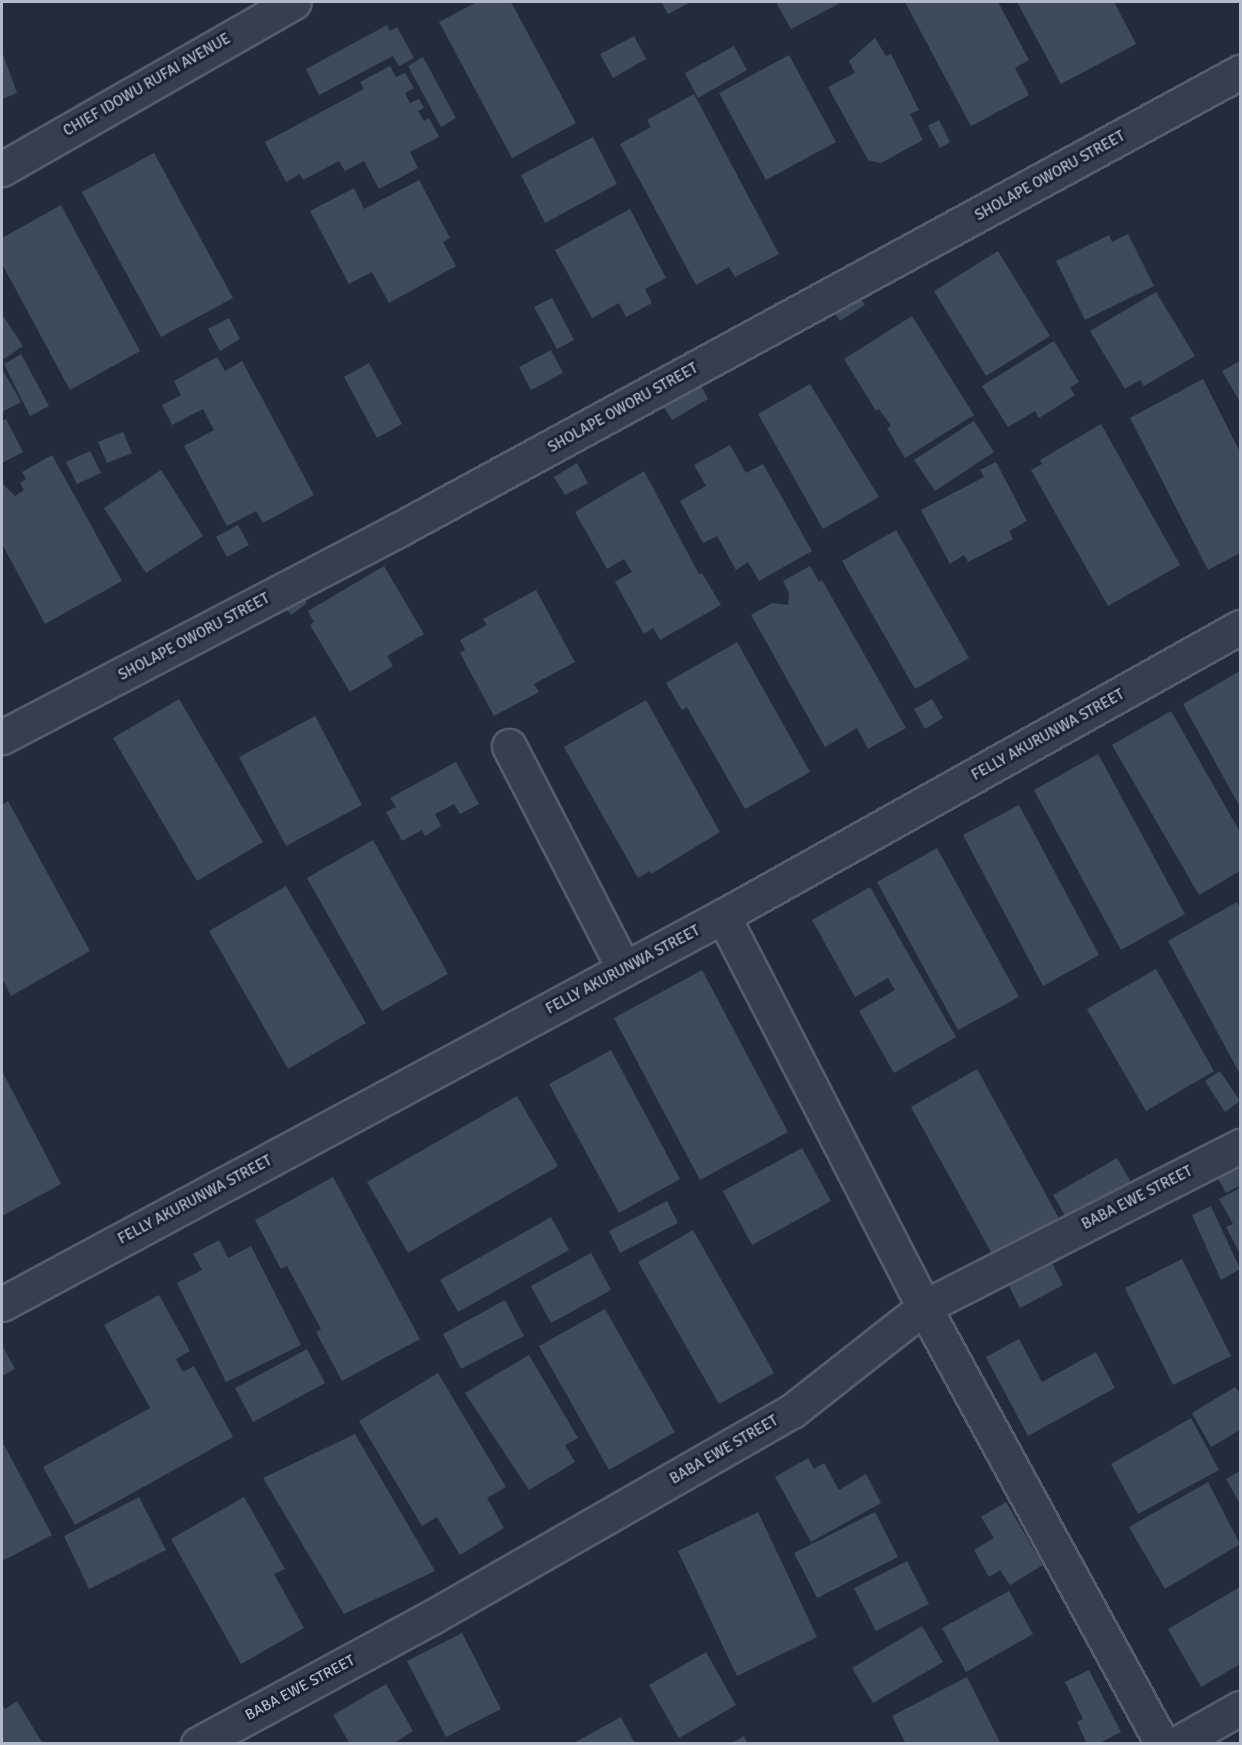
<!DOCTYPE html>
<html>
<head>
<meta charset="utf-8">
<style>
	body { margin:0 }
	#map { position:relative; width:1242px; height:1745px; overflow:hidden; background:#222d3c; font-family:Signika,sans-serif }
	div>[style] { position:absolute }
	.building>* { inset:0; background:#3e4b5b }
	.roads { filter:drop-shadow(2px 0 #545d6a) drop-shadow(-2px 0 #545d6a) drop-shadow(0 2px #545d6a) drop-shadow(0 -2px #545d6a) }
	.minor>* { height:33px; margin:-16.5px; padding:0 16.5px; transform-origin:16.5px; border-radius:16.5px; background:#363f4c }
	span { translate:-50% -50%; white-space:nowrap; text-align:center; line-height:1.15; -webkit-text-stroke:6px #1b2431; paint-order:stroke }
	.street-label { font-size:15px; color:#b1bac8 }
	.frame { position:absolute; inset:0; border:3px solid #b1bac8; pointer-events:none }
</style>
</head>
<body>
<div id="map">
	<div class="building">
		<div style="clip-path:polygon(477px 2px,511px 2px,576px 123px,512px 158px,439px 22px)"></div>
		<div style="clip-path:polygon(661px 2px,691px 2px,668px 14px)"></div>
		<div style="clip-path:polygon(776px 2px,842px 2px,791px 29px)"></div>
		<div style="clip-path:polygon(905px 2px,998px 2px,1029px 60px,1015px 68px,1029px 95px,971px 126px)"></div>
		<div style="clip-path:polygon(1017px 2px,1114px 2px,1136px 44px,1061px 84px)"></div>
		<div style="clip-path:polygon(387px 25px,390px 31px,397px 27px,414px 58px,399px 66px,393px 56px,319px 95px,306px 69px)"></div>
		<div style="clip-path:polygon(634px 36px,646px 59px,613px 78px,600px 54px)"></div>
		<div style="clip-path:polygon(875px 38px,886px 56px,891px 54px,919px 110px,910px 114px,923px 140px,881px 163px,868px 160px,828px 87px,855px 73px,849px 61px)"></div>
		<div style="clip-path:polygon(734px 46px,747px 70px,698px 98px,685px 73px)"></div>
		<div style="clip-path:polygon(2px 52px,17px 93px,2px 99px)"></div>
		<div style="clip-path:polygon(789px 55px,836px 142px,766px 180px,719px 93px)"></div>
		<div style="clip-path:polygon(423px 57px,456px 118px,441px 127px,408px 66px)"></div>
		<div style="clip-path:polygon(390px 66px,396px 77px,405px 73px,414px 88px,405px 93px,410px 103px,419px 99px,424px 108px,418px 111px,424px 121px,429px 118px,439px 137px,410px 152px,418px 168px,379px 189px,364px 161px,345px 171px,339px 161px,303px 180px,300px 174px,286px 182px,265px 142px,364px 89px,360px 82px)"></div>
		<div style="clip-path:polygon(694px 94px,779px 254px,735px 277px,729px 267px,696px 285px,620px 144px,651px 127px,647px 120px)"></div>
		<div style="clip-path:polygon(939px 120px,950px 142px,940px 148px,928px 126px)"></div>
		<div style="clip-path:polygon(593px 137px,617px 184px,545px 223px,521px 175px)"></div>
		<div style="clip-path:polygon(154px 153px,233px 298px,161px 337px,82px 192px)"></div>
		<div style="clip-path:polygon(419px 180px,450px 238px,443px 242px,456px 266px,389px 303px,372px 272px,349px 284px,310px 211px,354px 188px,364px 209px)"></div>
		<div style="clip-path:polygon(61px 205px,140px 351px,70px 390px,2px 264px,2px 238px)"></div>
		<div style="clip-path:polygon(630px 209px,666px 278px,645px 289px,652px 303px,626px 317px,619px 303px,592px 318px,555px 250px)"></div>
		<div style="clip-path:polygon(1128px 234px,1154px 286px,1085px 320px,1056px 261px,1109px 235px,1112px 242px)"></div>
		<div style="clip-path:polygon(998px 251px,1050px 336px,986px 376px,934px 291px)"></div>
		<div style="clip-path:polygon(855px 289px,865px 305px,840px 321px,830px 304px)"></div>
		<div style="clip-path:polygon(1156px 292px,1195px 356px,1144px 386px,1140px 380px,1125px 389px,1090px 331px)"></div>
		<div style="clip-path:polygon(552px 298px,574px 340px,557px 349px,534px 307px)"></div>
		<div style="clip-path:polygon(2px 314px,23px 346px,4px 359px,2px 355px)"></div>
		<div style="clip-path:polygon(912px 316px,974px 415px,905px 458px,887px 428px,891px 426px,879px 409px,876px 411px,844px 359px)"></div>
		<div style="clip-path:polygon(229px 318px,240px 339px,220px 351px,208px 329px)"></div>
		<div style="clip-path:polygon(1054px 341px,1079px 382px,1070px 388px,1075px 395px,1039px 418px,1035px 411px,1008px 427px,982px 386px)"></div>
		<div style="clip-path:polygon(551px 350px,563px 373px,531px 390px,519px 367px)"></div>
		<div style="clip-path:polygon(21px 354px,49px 406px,30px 416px,4px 364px)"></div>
		<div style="clip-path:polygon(217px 357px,225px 371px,242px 361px,314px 495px,263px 523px,256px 511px,227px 526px,184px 446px,214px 430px,203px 409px,172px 425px,162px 405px,181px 395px,174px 381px)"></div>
		<div style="clip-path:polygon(1240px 361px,1240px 402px,1222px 371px)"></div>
		<div style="clip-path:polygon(369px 363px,402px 424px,377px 438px,344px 377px)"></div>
		<div style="clip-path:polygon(2px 369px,21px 402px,2px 412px)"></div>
		<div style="clip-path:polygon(1203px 379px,1240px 452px,1240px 553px,1208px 570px,1130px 418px)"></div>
		<div style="clip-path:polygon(699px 382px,708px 399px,672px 420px,662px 404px)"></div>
		<div style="clip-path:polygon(810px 384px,879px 497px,823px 529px,758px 414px)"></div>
		<div style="clip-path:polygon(6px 419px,23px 452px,2px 463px,2px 421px)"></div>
		<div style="clip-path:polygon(974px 421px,994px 452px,935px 491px,914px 460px)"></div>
		<div style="clip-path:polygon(1101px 424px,1180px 565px,1108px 606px,1031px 470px,1042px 464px,1040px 460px)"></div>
		<div style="clip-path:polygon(123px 432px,132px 453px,107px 463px,98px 442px)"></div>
		<div style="clip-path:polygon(730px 445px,746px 473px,763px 464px,812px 551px,759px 581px,748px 562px,736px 570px,717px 536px,703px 543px,680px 501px,706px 486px,694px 465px)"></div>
		<div style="clip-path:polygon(90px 451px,101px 473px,77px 484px,66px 462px)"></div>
		<div style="clip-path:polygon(52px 455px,122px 581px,45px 624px,2px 544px,2px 483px,15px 496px,24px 490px,20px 483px,26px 479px,22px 472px)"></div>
		<div style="clip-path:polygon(996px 462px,1027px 521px,1009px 531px,1013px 539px,968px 562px,964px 555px,950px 564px,921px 510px,984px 477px,980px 470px)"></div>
		<div style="clip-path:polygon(577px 463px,588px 483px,565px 495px,554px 477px)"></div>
		<div style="clip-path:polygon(161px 470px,203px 536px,146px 573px,104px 508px)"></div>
		<div style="clip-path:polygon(644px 471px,699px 574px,702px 573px,721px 605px,660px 640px,653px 628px,644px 634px,615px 582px,632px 572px,624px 559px,607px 569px,575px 512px)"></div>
		<div style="clip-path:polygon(238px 525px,249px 545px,227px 557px,216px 537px)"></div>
		<div style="clip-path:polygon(896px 530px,969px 658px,915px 689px,842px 561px)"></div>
		<div style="clip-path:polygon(384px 566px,424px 634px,387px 656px,393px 666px,350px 692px,310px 625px,314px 622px,308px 611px)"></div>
		<div style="clip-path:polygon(810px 566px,819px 582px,822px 580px,906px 728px,868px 749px,857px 728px,825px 747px,751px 615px,772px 603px,788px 605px,789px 593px,783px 581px)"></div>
		<div style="clip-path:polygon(536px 590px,575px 662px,534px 684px,539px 692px,494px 716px,460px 653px,465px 650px,460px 640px,487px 625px,483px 619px)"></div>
		<div style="clip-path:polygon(298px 591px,307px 603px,291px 615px,282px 603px)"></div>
		<div style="clip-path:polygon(737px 642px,810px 772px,745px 809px,687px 707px,682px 710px,666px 683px)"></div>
		<div style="clip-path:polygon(1240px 671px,1240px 807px,1183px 704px)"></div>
		<div style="clip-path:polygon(179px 699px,263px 842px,197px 881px,113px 738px)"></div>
		<div style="clip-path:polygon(932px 699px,943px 718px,925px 729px,914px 709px)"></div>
		<div style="clip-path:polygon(646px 700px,720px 832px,651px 874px,650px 871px,638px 878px,564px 747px)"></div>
		<div style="clip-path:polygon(1171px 711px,1240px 832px,1240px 871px,1199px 895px,1112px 745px)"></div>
		<div style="clip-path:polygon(315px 716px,362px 805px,286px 846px,239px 757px)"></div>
		<div style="clip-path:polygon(1098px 754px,1185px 914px,1121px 950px,1034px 790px)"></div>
		<div style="clip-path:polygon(456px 762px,479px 804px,460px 814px,454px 804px,435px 814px,441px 826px,425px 836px,422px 830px,402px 841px,386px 812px,396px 807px,390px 798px)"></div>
		<div style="clip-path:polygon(8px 801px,90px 951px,11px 996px,2px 978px,2px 805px)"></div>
		<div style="clip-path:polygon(1019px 805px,1099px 955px,1043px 986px,963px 835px)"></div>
		<div style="clip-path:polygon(373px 840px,448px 974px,382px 1011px,307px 878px)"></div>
		<div style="clip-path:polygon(937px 848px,1019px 997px,958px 1030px,877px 882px)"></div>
		<div style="clip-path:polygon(286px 886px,366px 1023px,288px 1069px,209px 931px)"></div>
		<div style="clip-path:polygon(870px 887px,956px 1037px,894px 1073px,859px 1011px,895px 990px,888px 978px,855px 997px,812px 920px)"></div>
		<div style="clip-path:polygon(1237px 902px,1240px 909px,1240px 1074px,1168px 941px)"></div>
		<div style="clip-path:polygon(1156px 969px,1214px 1071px,1146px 1111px,1087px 1009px)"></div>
		<div style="clip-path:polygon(702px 970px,788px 1132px,700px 1180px,614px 1018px)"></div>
		<div style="clip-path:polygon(611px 1050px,680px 1179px,619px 1213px,549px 1084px)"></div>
		<div style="clip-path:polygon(977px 1069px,1062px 1224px,996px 1261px,911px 1107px)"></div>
		<div style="clip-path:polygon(2px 1071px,61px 1184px,2px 1216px)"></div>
		<div style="clip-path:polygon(1220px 1071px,1240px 1101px,1225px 1112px,1205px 1081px)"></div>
		<div style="clip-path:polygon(517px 1096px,558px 1166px,408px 1253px,367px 1182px)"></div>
		<div style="clip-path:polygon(802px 1148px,831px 1201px,752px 1245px,723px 1191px)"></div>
		<div style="clip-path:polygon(1240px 1150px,1239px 1186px,1226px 1193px,1213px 1170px)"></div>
		<div style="clip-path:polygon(1117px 1158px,1131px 1182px,1067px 1219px,1053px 1195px)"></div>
		<div style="clip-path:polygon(333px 1177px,420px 1339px,342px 1381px,316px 1332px,321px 1329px,287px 1266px,281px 1269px,255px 1220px)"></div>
		<div style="clip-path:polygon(1240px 1188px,1240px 1254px,1226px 1227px,1233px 1224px,1219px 1199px)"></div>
		<div style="clip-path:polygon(667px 1201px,678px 1223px,620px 1253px,609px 1231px)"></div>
		<div style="clip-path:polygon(1211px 1206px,1240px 1269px,1221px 1280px,1192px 1215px)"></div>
		<div style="clip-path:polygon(551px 1217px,569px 1250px,458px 1312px,440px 1280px)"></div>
		<div style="clip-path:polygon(693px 1230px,774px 1373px,719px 1404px,638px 1262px)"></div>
		<div style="clip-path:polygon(219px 1240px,228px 1258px,251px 1246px,301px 1345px,226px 1382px,177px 1283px,202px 1270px,193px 1254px)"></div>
		<div style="clip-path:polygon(591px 1253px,611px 1290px,551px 1323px,531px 1286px)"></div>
		<div style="clip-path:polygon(1182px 1259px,1231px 1356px,1173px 1385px,1125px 1288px)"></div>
		<div style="clip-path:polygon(1051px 1261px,1063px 1285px,1020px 1308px,1008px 1284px)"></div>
		<div style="clip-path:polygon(159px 1295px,190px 1351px,176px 1359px,183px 1372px,194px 1366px,233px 1437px,75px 1525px,43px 1467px,150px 1408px,104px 1325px)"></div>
		<div style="clip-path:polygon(505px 1300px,524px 1336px,461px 1369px,443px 1334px)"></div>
		<div style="clip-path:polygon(605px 1309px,675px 1432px,609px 1470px,539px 1346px)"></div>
		<div style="clip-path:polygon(1019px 1339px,1042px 1382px,1096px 1352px,1115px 1388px,1028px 1436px,986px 1357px)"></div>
		<div style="clip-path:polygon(2px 1345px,15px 1369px,2px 1376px)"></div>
		<div style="clip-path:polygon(307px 1349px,325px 1383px,253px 1422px,235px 1388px)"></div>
		<div style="clip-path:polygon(529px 1355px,578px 1438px,565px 1445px,575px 1462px,529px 1490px,465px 1393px)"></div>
		<div style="clip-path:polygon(438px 1373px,506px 1487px,487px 1498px,504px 1528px,460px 1555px,437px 1517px,422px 1526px,359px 1421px)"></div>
		<div style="clip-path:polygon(1235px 1387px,1240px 1393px,1240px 1430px,1211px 1447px,1192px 1413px)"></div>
		<div style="clip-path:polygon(1191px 1418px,1219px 1470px,1138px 1514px,1111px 1464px)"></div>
		<div style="clip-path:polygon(355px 1434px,435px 1571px,344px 1614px,263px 1478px)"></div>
		<div style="clip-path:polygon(2px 1441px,52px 1535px,4px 1560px,2px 1555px)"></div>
		<div style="clip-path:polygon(808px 1458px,814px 1469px,824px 1463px,839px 1490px,866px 1474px,881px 1503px,811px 1542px,775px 1477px)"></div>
		<div style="clip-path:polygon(1240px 1471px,1240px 1504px,1226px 1479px)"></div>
		<div style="clip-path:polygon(1208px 1482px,1240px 1544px,1165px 1589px,1129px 1527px)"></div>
		<div style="clip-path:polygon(139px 1497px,166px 1550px,89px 1589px,64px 1536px)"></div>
		<div style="clip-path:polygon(244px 1497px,285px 1569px,274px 1574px,304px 1628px,241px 1664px,171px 1539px)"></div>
		<div style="clip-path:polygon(1006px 1502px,1043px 1565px,1010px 1585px,1000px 1570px,989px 1577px,974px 1550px,994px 1538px,981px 1517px)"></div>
		<div style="clip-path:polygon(758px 1512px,817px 1637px,737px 1676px,678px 1551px)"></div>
		<div style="clip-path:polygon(875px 1512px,898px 1557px,817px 1598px,794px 1553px)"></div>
		<div style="clip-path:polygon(907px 1561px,929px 1604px,876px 1631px,854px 1588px)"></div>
		<div style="clip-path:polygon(1240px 1587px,1240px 1664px,1201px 1687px,1168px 1629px)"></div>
		<div style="clip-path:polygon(1009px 1591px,1033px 1634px,966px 1672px,942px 1628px)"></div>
		<div style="clip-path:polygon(922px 1626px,943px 1662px,873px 1703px,852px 1668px)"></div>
		<div style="clip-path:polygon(462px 1633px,501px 1709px,446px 1737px,407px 1661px)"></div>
		<div style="clip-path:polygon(706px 1652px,736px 1705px,679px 1738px,649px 1685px)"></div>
		<div style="clip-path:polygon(1089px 1670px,1121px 1732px,1098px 1744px,1087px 1744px,1077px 1722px,1083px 1719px,1065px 1682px)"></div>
		<div style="clip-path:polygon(967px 1677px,1001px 1744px,906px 1744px,892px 1716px)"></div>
		<div style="clip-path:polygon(386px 1684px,413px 1731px,393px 1744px,350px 1744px,333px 1715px)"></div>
		<div style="clip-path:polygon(17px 1701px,43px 1744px,2px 1744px,2px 1703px,5px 1709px)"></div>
		<div style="clip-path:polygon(621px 1717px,635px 1744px,572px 1744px)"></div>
		<div style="clip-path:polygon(744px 1736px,748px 1744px,730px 1744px)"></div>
	</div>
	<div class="roads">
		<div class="minor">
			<div style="left:2px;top:169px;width:336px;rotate:-29.8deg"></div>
			<div style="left:2px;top:737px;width:445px;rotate:-27.6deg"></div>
			<div style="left:396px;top:531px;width:961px;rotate:-28.54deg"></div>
			<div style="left:509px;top:746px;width:251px;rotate:62.7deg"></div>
			<div style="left:723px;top:916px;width:440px;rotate:62.8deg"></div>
			<div style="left:924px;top:1307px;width:498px;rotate:61.4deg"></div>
			<div style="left:2px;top:1304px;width:819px;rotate:-28.29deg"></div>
			<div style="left:723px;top:916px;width:592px;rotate:-29.2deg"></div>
			<div style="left:198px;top:1744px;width:266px;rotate:-28.5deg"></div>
			<div style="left:432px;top:1617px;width:415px;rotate:-29.8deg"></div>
			<div style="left:792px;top:1411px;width:168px;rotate:-38.2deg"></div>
			<div style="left:924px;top:1307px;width:355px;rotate:-27deg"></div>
			<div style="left:1176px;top:1744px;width:73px;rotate:-29.4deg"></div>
		</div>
	</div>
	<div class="street-label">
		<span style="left:147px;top:85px;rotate:-30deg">CHIEF IDOWU RUFAI AVENUE</span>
		<span style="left:1050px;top:176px;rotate:-29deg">SHOLAPE OWORU STREET</span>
		<span style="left:623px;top:408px;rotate:-29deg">SHOLAPE OWORU STREET</span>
		<span style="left:194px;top:637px;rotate:-28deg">SHOLAPE OWORU STREET</span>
		<span style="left:1048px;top:735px;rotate:-29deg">FELLY AKURUNWA STREET</span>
		<span style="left:623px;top:970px;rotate:-28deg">FELLY AKURUNWA STREET</span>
		<span style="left:1137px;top:1198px;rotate:-27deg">BABA EWE STREET</span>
		<span style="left:195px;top:1200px;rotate:-28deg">FELLY AKURUNWA STREET</span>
		<span style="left:724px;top:1450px;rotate:-30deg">BABA EWE STREET</span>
		<span style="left:300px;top:1688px;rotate:-28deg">BABA EWE STREET</span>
	</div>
	<div class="frame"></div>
</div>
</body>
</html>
